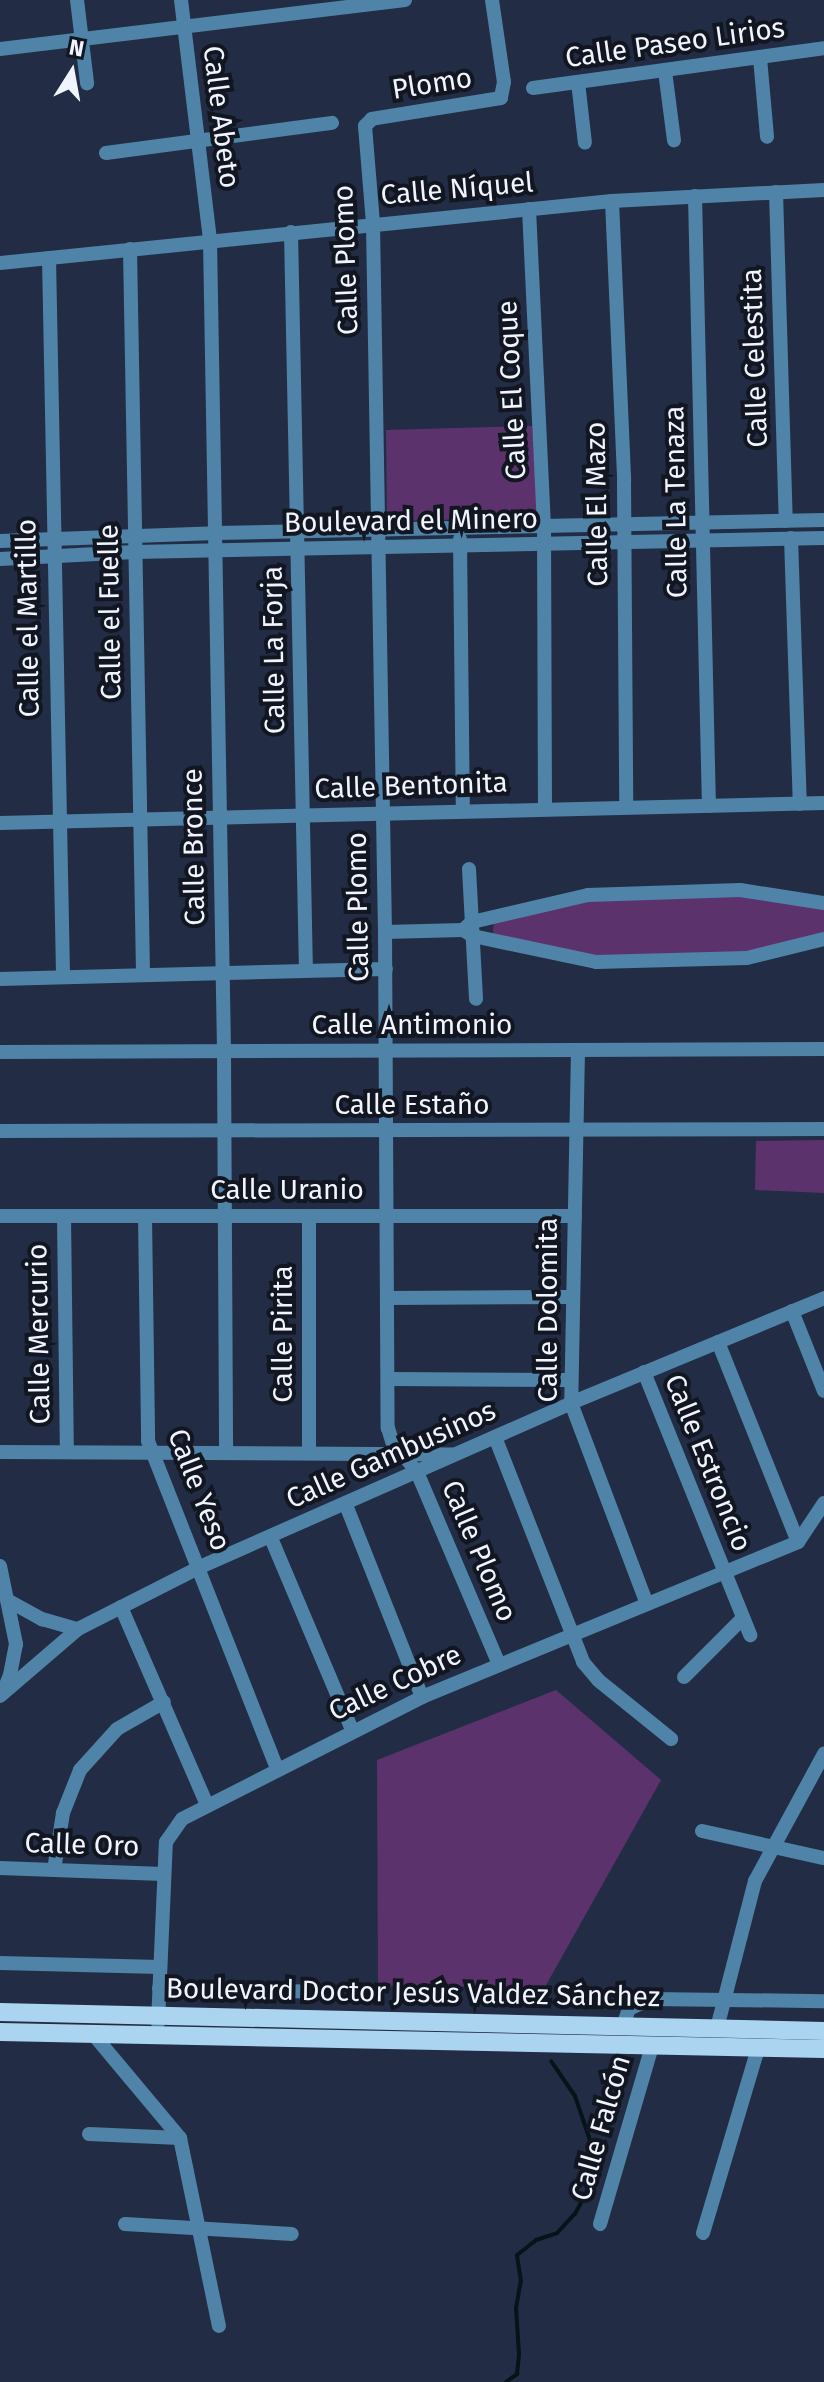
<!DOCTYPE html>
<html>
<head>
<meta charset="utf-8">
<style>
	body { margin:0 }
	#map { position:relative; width:824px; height:2382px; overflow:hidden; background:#222d45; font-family:"Fira Sans",sans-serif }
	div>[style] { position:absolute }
	.green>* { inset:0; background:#5c326d }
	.stream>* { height:4px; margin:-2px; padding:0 2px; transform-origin:2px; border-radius:2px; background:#051418 }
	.minor>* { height:14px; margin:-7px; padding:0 7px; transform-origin:7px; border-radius:7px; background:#4f84a8 }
	.major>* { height:18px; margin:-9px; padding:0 9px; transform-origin:9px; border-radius:9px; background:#abd4f1 }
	span { translate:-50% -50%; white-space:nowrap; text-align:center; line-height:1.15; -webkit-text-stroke:8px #111620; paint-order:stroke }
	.street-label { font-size:28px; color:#eff4fe }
	.north { position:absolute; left:32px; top:32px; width:80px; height:80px; -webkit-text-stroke:6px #111620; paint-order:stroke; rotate:11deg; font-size:22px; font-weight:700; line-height:32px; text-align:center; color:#eff4fe }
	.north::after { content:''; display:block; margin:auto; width:28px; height:36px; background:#eff4fe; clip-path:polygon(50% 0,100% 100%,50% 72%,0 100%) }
</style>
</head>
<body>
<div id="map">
	<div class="green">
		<div style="clip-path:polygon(532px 426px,538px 518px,387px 521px,386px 430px)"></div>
		<div style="clip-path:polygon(758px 893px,824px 905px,824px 933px,750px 952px,588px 956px,493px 934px,494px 921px,576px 900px)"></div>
		<div style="clip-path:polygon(824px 1140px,824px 1193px,755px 1190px,756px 1141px)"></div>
		<div style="clip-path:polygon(556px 1690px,661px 1780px,545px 1987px,378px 1986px,377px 1760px)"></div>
	</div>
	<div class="stream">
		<div style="left:506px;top:2382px;width:14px;rotate:-36deg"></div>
		<div style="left:517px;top:2374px;width:20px;rotate:-84deg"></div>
		<div style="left:519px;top:2354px;width:46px;rotate:-93.7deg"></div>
		<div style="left:516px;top:2308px;width:27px;rotate:-80deg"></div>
		<div style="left:521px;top:2281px;width:26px;rotate:-99deg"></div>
		<div style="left:517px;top:2255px;width:24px;rotate:-38deg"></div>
		<div style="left:536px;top:2240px;width:22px;rotate:-18deg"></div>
		<div style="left:557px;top:2233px;width:26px;rotate:-47deg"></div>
		<div style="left:575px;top:2214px;width:36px;rotate:-62deg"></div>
		<div style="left:592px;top:2182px;width:27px;rotate:-84deg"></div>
		<div style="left:595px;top:2155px;width:62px;rotate:-108.7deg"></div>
		<div style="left:575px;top:2096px;width:42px;rotate:-124.4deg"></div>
	</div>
	<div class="minor">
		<div style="left:77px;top:0;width:84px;rotate:83.1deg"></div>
		<div style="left:181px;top:0;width:242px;rotate:83.1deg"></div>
		<div style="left:210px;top:240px;width:812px;rotate:89.01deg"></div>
		<div style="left:224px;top:1052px;width:400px;rotate:89.7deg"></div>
		<div style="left:492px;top:0;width:83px;rotate:81.7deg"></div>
		<div style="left:504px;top:82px;width:16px;rotate:101deg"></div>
		<div style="left:501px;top:98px;width:131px;rotate:170.8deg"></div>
		<div style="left:372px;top:119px;width:10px;rotate:135deg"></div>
		<div style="left:365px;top:126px;width:98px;rotate:85.3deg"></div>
		<div style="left:373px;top:224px;width:708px;rotate:89.03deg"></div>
		<div style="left:385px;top:932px;width:496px;rotate:89.7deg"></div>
		<div style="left:388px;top:1428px;width:14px;rotate:73deg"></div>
		<div style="left:392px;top:1441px;width:40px;rotate:51deg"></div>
		<div style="left:417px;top:1472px;width:209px;rotate:66.9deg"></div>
		<div style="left:0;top:49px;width:408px;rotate:-6.9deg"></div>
		<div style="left:760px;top:58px;width:79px;rotate:84.9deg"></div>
		<div style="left:665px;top:71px;width:70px;rotate:82.6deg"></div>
		<div style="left:578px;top:82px;width:61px;rotate:83.5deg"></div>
		<div style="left:533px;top:88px;width:294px;rotate:-7.8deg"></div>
		<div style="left:106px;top:153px;width:228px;rotate:-7.6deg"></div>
		<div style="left:776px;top:192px;width:329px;rotate:88.3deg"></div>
		<div style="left:695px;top:196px;width:610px;rotate:88.69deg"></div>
		<div style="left:612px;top:201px;width:280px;rotate:87.5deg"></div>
		<div style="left:624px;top:481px;width:326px;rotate:89.6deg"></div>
		<div style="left:529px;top:209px;width:316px;rotate:87.3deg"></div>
		<div style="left:544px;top:525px;width:284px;rotate:89.8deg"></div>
		<div style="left:291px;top:232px;width:739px;rotate:88.84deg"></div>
		<div style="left:130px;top:249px;width:726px;rotate:88.97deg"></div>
		<div style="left:49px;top:258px;width:719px;rotate:88.88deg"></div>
		<div style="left:0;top:263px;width:615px;rotate:-5.78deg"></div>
		<div style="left:612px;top:201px;width:212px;rotate:-3deg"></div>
		<div style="left:791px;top:538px;width:266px;rotate:88.1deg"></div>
		<div style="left:460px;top:539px;width:272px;rotate:89.4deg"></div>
		<div style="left:0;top:541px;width:215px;rotate:-2.1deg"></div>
		<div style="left:215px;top:533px;width:609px;rotate:-1.22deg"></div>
		<div style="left:0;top:559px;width:135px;rotate:-3deg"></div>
		<div style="left:135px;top:552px;width:689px;rotate:-1.16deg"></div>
		<div style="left:0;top:823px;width:824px;rotate:-1.39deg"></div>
		<div style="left:469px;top:869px;width:130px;rotate:86.9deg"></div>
		<div style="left:463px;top:930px;width:12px;rotate:-42deg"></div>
		<div style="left:472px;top:922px;width:119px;rotate:-13.1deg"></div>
		<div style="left:588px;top:895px;width:152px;rotate:-1.9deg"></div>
		<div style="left:740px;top:890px;width:85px;rotate:8.8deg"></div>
		<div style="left:385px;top:932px;width:78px;rotate:-1.5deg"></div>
		<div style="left:463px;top:930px;width:12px;rotate:31deg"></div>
		<div style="left:473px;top:936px;width:126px;rotate:11.9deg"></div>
		<div style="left:596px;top:962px;width:151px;rotate:-1.5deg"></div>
		<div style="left:747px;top:958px;width:79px;rotate:-13.9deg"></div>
		<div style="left:0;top:979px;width:386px;rotate:-1.5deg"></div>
		<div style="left:578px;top:1050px;width:353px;rotate:91.1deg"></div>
		<div style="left:571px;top:1403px;width:215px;rotate:69.3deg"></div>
		<div style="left:0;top:1052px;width:824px;rotate:-0.21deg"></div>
		<div style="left:0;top:1131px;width:824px;rotate:-0.14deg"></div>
		<div style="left:0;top:1216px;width:575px"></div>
		<div style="left:64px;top:1216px;width:236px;rotate:89.3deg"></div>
		<div style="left:145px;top:1216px;width:225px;rotate:89.2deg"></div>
		<div style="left:148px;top:1441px;width:352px;rotate:68.5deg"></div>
		<div style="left:309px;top:1216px;width:236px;rotate:90deg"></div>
		<div style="left:388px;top:1298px;width:184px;rotate:-0.3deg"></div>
		<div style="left:792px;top:1311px;width:86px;rotate:68.2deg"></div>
		<div style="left:718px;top:1342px;width:215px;rotate:68.2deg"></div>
		<div style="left:644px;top:1372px;width:284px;rotate:68deg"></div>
		<div style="left:388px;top:1379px;width:182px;rotate:0.3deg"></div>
		<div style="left:495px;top:1437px;width:242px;rotate:68.6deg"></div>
		<div style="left:583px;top:1662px;width:23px;rotate:50deg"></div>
		<div style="left:598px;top:1680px;width:94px;rotate:38.9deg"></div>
		<div style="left:0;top:1452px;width:454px;rotate:0.3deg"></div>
		<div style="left:346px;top:1505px;width:206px;rotate:68.4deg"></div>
		<div style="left:271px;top:1538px;width:208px;rotate:67.1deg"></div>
		<div style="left:0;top:1566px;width:80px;rotate:78.4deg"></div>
		<div style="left:16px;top:1644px;width:32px;rotate:101deg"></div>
		<div style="left:10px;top:1675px;width:16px;rotate:112deg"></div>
		<div style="left:9px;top:1601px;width:38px;rotate:29deg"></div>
		<div style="left:42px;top:1619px;width:37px;rotate:16deg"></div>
		<div style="left:121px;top:1607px;width:216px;rotate:66.5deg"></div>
		<div style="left:684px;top:1677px;width:83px;rotate:-45deg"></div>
		<div style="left:0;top:1696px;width:103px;rotate:-40.7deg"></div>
		<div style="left:78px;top:1629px;width:137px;rotate:-26.9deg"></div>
		<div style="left:200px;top:1567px;width:406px;rotate:-23.8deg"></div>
		<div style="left:571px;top:1403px;width:274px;rotate:-22.5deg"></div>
		<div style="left:702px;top:1831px;width:125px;rotate:12.5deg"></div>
		<div style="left:0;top:1868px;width:163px;rotate:2.1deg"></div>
		<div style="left:54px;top:1870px;width:58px;rotate:-81deg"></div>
		<div style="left:63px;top:1813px;width:46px;rotate:-68.4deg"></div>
		<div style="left:80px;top:1770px;width:55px;rotate:-47.9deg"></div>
		<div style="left:117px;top:1729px;width:54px;rotate:-29.9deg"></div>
		<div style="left:0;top:1963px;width:160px;rotate:1.4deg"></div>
		<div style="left:159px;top:1988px;width:167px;rotate:1.4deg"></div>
		<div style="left:158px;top:2023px;width:181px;rotate:-87.5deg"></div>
		<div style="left:166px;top:1842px;width:28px;rotate:-55deg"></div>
		<div style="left:182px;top:1819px;width:269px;rotate:-26.9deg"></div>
		<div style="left:422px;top:1697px;width:407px;rotate:-22.4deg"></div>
		<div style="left:798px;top:1542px;width:47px;rotate:-56.3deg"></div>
		<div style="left:623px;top:2026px;width:18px;rotate:-71deg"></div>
		<div style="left:629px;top:2009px;width:23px;rotate:-25deg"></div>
		<div style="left:650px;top:1999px;width:174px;rotate:0.7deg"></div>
		<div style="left:717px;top:2028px;width:152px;rotate:-75.5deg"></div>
		<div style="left:755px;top:1881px;width:145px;rotate:-61.5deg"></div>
		<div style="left:93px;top:2034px;width:136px;rotate:50.1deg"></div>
		<div style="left:180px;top:2138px;width:192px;rotate:78.3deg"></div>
		<div style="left:89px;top:2134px;width:91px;rotate:2.5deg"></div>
		<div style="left:125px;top:2224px;width:167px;rotate:3.4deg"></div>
		<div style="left:600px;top:2224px;width:185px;rotate:-73.7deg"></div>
		<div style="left:703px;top:2233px;width:193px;rotate:-73.4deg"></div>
	</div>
	<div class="major">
		<div style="left:0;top:2012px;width:824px;rotate:1.32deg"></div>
		<div style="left:0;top:2032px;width:824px;rotate:1.18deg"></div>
	</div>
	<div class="street-label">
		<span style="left:675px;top:43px;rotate:-8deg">Calle Paseo Lirios</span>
		<span style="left:432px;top:84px;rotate:-9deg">Plomo</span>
		<span style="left:221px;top:117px;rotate:83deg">Calle Abeto</span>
		<span style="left:457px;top:189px;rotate:-5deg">Calle Níquel</span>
		<span style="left:346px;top:260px;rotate:-92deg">Calle Plomo</span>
		<span style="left:755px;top:358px;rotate:-92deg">Calle Celestita</span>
		<span style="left:512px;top:390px;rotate:-93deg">Calle El Coque</span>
		<span style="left:676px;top:502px;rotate:-91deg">Calle La Tenaza</span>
		<span style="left:597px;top:504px;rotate:-91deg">Calle El Mazo</span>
		<span style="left:411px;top:521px;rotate:-1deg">Boulevard el Minero</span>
		<span style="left:110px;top:612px;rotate:-91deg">Calle el Fuelle</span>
		<span style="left:28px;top:618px;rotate:-91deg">Calle el Martillo</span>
		<span style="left:274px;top:650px;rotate:-91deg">Calle La Forja</span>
		<span style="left:411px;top:786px;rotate:-2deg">Calle Bentonita</span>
		<span style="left:194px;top:847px;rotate:-91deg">Calle Bronce</span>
		<span style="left:358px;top:907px;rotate:-91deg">Calle Plomo</span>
		<span style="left:412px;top:1025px">Calle Antimonio</span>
		<span style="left:412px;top:1105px">Calle Estaño</span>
		<span style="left:287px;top:1190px">Calle Uranio</span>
		<span style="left:548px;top:1310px;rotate:-90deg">Calle Dolomita</span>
		<span style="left:39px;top:1334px;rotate:-91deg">Calle Mercurio</span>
		<span style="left:283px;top:1334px;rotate:-90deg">Calle Pirita</span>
		<span style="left:391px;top:1455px;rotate:-24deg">Calle Gambusinos</span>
		<span style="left:708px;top:1463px;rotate:68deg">Calle Estroncio</span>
		<span style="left:199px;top:1490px;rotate:69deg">Calle Yeso</span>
		<span style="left:479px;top:1551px;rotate:67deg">Calle Plomo</span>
		<span style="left:395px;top:1683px;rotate:-25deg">Calle Cobre</span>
		<span style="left:82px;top:1845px;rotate:2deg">Calle Oro</span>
		<span style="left:413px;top:1993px;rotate:1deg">Boulevard Doctor Jesús Valdez Sánchez</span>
		<span style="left:601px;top:2128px;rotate:-74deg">Calle Falcón</span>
	</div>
	<div class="north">N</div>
</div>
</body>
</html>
